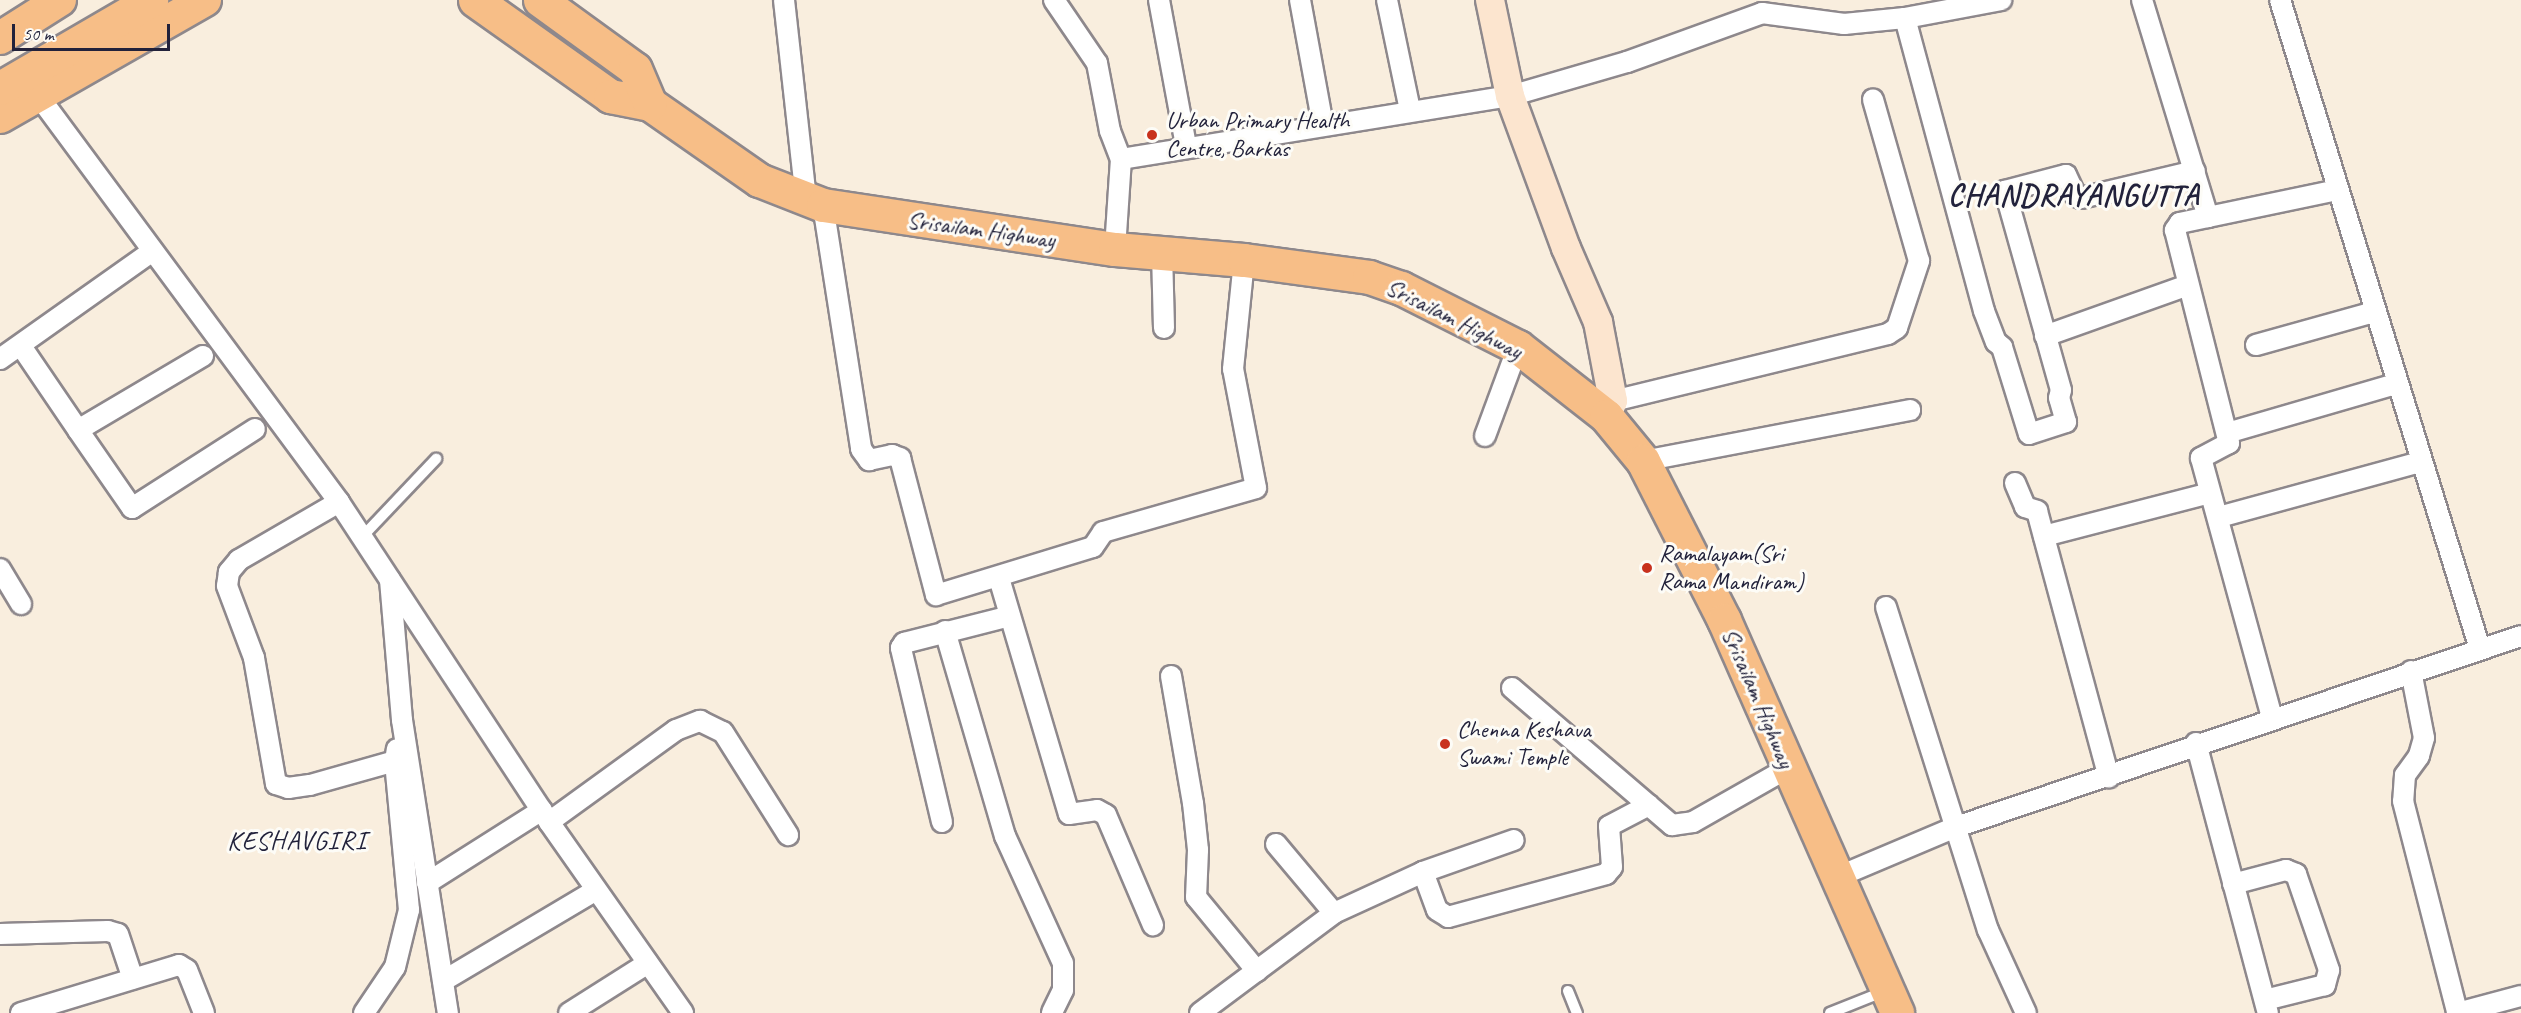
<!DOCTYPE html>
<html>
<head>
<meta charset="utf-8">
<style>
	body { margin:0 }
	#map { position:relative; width:2521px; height:1013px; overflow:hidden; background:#f9eede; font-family:Caveat,sans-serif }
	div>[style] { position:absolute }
	.roads { filter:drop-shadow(2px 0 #8e888c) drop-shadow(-2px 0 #8e888c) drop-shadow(0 2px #8e888c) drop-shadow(0 -2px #8e888c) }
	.service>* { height:10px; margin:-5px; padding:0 5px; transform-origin:5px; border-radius:5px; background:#fff }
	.minor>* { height:20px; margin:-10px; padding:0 10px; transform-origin:10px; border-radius:10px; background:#fff }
	.secondary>* { height:28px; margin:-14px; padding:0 14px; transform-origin:14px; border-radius:14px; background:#fce5cf }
	.primary>* { height:32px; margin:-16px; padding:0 16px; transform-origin:16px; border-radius:16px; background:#f7be87 }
	.trunk>* { height:33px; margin:-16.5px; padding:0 16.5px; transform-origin:16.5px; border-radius:16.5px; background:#f7be87 }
	.dots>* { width:16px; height:16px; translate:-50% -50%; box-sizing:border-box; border:3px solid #fdfcf7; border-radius:50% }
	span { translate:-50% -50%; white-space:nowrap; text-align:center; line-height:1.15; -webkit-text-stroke:6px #fdfcf7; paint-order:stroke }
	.poi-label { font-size:24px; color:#22223b }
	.left { translate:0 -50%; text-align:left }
	.street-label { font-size:24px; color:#22223b }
	.neighbourhood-label { font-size:26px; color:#22223b; letter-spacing:1.5px }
	.district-label { font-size:30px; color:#22223b; font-weight:700; letter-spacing:1.5px }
	.scale { position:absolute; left:12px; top:24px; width:158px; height:27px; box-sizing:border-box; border:3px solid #22223b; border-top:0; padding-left:8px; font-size:18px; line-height:21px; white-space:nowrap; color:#22223b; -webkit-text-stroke:4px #fdfcf7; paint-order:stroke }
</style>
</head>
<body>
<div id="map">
	<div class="roads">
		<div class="service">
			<div style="left:362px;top:537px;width:108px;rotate:-46.5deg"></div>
			<div style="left:1568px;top:991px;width:24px;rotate:68deg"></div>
			<div style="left:1830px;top:1013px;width:59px;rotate:-21.8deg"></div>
		</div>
		<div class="minor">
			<div style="left:784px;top:0;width:199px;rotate:83.7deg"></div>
			<div style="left:1054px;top:0;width:76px;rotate:55.7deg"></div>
			<div style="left:1097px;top:63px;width:69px;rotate:79.2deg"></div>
			<div style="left:1110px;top:131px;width:30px;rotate:69deg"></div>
			<div style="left:1159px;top:0;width:148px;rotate:79.5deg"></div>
			<div style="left:1300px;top:0;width:127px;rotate:79.6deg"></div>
			<div style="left:1387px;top:0;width:112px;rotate:78.2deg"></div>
			<div style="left:2142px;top:0;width:227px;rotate:73.1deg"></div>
			<div style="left:2208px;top:217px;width:29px;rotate:168deg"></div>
			<div style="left:2180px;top:223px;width:9px;rotate:126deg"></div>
			<div style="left:2175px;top:230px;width:220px;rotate:75.8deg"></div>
			<div style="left:2229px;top:443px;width:32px;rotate:152deg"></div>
			<div style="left:2201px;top:458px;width:269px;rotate:74.7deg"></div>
			<div style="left:2280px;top:0;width:679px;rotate:72.87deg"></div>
			<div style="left:1905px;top:18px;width:303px;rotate:74.9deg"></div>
			<div style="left:1984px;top:311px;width:33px;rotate:69deg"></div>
			<div style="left:1996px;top:342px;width:8px;rotate:40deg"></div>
			<div style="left:2002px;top:347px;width:91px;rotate:72.8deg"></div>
			<div style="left:2029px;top:434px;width:39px;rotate:-18deg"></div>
			<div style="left:2066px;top:422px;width:25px;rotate:-106deg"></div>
			<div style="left:2059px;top:398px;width:8px;rotate:-76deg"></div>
			<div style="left:2061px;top:390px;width:207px;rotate:-105.7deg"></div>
			<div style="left:2005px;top:191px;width:63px;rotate:-14.7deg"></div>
			<div style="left:2066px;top:175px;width:23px;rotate:65deg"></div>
			<div style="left:2076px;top:196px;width:5px;rotate:22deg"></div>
			<div style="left:2081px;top:198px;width:117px;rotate:-13.3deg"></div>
			<div style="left:37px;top:94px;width:508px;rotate:53.49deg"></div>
			<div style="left:339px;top:502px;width:383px;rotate:56.7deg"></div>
			<div style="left:549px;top:822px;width:233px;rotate:54.9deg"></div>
			<div style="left:823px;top:205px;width:247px;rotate:81.1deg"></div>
			<div style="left:861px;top:449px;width:14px;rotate:54deg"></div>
			<div style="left:869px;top:460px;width:24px;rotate:-12deg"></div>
			<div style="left:892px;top:455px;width:9px;rotate:21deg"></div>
			<div style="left:900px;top:458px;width:142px;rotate:75.3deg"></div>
			<div style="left:936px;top:595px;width:164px;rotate:-17deg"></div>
			<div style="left:1093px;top:547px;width:18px;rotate:-56deg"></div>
			<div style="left:1103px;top:532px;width:159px;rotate:-16deg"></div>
			<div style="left:1256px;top:488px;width:121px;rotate:-100.9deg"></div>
			<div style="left:1233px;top:369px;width:110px;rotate:-84.2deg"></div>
			<div style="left:2208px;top:217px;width:132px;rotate:-11.8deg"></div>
			<div style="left:1115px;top:249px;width:90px;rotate:-86.2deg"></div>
			<div style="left:1121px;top:159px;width:394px;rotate:-9.2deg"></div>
			<div style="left:1510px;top:96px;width:122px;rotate:-16.2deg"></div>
			<div style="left:1627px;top:62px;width:144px;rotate:-19.9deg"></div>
			<div style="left:1762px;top:13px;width:83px;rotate:7.6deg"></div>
			<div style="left:1844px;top:24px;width:61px;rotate:-5.6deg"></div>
			<div style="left:1905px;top:18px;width:98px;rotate:-10.6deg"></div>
			<div style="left:1162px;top:252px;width:76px;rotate:88.5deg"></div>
			<div style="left:2045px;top:336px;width:152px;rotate:-19.6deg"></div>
			<div style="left:2256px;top:345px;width:123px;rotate:-15.6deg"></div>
			<div style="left:21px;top:346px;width:102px;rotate:55.8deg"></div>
			<div style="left:203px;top:356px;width:145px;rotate:149.4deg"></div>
			<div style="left:78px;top:430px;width:95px;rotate:55.3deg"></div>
			<div style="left:132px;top:508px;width:146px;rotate:-32.7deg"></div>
			<div style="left:0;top:359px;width:185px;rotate:-35.3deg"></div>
			<div style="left:1613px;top:401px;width:283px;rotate:-13.7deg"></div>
			<div style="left:1888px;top:334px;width:11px;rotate:-34deg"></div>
			<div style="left:1897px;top:328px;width:71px;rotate:-71.8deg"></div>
			<div style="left:1919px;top:261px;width:168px;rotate:-105.9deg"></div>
			<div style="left:2227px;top:433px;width:176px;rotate:-16.2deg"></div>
			<div style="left:1485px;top:436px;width:95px;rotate:-69.7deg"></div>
			<div style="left:1643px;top:461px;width:272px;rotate:-10.8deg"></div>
			<div style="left:2015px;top:483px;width:26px;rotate:67deg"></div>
			<div style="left:2025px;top:507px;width:13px;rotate:18deg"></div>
			<div style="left:2037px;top:511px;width:276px;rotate:74.9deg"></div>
			<div style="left:339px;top:502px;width:116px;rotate:149.9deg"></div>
			<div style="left:239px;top:560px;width:16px;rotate:130deg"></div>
			<div style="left:229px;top:572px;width:14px;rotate:98deg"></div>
			<div style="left:227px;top:586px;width:77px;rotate:69.4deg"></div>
			<div style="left:254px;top:658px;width:128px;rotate:80.1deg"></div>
			<div style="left:276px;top:784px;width:13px;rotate:18deg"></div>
			<div style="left:288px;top:788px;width:22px;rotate:-8deg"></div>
			<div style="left:310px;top:785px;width:88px;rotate:-15.8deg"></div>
			<div style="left:2219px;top:517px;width:208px;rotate:-15.3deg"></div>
			<div style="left:2044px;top:536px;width:171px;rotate:-14.5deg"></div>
			<div style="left:0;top:569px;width:41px;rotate:59deg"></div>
			<div style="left:999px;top:578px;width:246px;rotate:73.5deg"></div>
			<div style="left:1069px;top:814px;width:28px;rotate:-8deg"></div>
			<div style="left:1097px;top:810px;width:10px;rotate:29deg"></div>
			<div style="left:1106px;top:815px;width:120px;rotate:66.9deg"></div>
			<div style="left:390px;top:580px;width:141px;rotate:85.1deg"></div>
			<div style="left:402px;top:720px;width:297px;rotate:81.1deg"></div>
			<div style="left:1886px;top:607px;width:339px;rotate:72.5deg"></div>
			<div style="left:1988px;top:930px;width:91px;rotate:65.4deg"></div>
			<div style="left:945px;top:631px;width:214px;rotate:73.7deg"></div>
			<div style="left:1005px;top:836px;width:140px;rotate:65.5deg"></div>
			<div style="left:1063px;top:963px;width:27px;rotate:90deg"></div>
			<div style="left:1063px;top:990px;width:25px;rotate:116deg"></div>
			<div style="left:2411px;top:671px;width:68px;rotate:79deg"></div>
			<div style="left:2424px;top:738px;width:19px;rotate:106deg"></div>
			<div style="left:2419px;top:756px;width:24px;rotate:126deg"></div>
			<div style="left:2405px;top:775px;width:26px;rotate:94deg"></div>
			<div style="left:2403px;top:801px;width:218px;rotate:75.6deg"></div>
			<div style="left:1171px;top:676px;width:129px;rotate:80.2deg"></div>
			<div style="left:1193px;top:803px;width:47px;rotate:83.9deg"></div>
			<div style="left:1198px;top:850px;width:47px;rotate:92.4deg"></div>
			<div style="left:1196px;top:897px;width:96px;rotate:50.5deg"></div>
			<div style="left:1512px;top:688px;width:211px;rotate:40.6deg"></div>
			<div style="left:1672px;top:825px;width:21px;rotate:-8deg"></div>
			<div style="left:1693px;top:822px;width:109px;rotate:-29.6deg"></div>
			<div style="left:2196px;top:743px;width:279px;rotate:75.1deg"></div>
			<div style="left:549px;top:822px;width:157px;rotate:-35.9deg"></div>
			<div style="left:676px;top:730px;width:26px;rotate:-21deg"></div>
			<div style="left:700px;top:721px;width:25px;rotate:26deg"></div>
			<div style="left:723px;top:732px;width:122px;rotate:57.7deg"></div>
			<div style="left:942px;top:822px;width:179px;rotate:-103.3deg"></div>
			<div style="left:901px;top:648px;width:6px;rotate:-59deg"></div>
			<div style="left:904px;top:643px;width:109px;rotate:-14.3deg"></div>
			<div style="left:1276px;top:844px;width:90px;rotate:50deg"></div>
			<div style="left:1423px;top:872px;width:40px;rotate:69.8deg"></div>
			<div style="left:1437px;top:910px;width:13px;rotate:32deg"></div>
			<div style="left:1448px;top:917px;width:164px;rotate:-15.2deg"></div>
			<div style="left:1606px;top:874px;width:9px;rotate:-49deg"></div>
			<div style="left:1612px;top:867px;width:41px;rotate:-94.2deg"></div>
			<div style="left:1609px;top:826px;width:45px;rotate:-27.7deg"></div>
			<div style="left:1835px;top:878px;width:131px;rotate:-22.9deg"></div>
			<div style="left:1956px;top:827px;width:596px;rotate:-18.68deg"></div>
			<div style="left:427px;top:883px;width:136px;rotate:-32.4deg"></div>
			<div style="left:2233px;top:884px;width:55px;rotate:-14.8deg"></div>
			<div style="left:2286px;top:870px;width:11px;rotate:22deg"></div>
			<div style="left:2296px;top:874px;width:102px;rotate:71deg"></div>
			<div style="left:2329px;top:970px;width:16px;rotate:105deg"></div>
			<div style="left:2325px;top:985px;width:62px;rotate:166deg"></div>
			<div style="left:0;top:934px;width:108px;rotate:-1.6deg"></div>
			<div style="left:108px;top:931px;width:10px;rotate:17deg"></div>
			<div style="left:118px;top:934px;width:47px;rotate:71.6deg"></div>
			<div style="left:443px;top:981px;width:178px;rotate:-30.7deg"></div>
			<div style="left:21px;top:1013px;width:165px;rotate:-16.9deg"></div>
			<div style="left:179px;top:965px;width:9px;rotate:32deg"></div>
			<div style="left:187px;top:970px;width:46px;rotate:68.4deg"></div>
			<div style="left:364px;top:1013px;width:55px;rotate:-56deg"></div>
			<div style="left:395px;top:967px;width:59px;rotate:-76.2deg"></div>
			<div style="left:409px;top:910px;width:150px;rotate:-95.4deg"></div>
			<div style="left:395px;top:761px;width:12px;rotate:-81deg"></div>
			<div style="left:569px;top:1013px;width:93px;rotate:-32.3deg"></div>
			<div style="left:1200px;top:1013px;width:167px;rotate:-36.7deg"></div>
			<div style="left:1334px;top:913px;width:98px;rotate:-24.7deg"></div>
			<div style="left:1423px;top:872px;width:96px;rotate:-19.4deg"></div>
			<div style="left:2457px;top:1013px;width:66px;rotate:-14.9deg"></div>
		</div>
		<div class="secondary">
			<div style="left:1490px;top:0;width:98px;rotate:78.2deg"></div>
			<div style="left:1510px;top:96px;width:162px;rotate:69.8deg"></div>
			<div style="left:1566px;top:248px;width:81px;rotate:66.6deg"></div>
			<div style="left:1598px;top:322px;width:80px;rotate:79.2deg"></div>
			<div style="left:1613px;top:401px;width:17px;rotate:115deg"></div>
		</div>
		<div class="primary">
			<div style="left:0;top:38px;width:71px;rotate:-32.3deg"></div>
			<div style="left:0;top:117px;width:236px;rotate:-29.7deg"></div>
		</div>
		<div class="trunk">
			<div style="left:475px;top:0;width:166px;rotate:35.4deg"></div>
			<div style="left:610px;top:96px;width:41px;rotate:11.3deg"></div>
			<div style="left:650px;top:104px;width:133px;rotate:34.9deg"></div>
			<div style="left:759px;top:180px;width:69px;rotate:21.3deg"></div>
			<div style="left:823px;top:205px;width:295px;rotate:8.6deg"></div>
			<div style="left:1115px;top:249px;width:129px;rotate:4.9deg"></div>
			<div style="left:1244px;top:260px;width:126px;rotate:7.7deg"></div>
			<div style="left:1369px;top:277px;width:34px;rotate:19deg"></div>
			<div style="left:1401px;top:288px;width:131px;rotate:26.8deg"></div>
			<div style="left:1518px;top:347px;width:112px;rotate:38.1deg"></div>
			<div style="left:1606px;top:416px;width:58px;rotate:50.6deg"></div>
			<div style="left:1643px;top:461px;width:178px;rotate:63deg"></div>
			<div style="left:1724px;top:620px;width:429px;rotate:66.2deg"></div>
			<div style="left:540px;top:0;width:117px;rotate:36deg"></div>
			<div style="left:635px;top:69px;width:38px;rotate:67deg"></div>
			<div style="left:0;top:88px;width:175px;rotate:-30.2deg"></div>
		</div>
	</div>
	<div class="dots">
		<div style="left:1152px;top:135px;background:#c8321e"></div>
		<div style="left:1647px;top:568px;background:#c8321e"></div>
		<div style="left:1445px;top:744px;background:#c8321e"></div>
	</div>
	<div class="poi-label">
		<span class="left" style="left:1166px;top:135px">Urban Primary Health<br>Centre, Barkas</span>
		<span class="left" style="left:1659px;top:568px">Ramalayam(Sri<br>Rama Mandiram)</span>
		<span class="left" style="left:1457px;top:744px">Chenna Keshava<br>Swami Temple</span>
	</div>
	<div class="street-label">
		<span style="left:981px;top:230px;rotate:8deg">Srisailam Highway</span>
		<span style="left:1454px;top:319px;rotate:27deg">Srisailam Highway</span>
		<span style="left:1758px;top:698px;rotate:67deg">Srisailam Highway</span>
	</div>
	<div class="neighbourhood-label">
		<span style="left:297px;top:841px">KESHAVGIRI</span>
	</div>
	<div class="district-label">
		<span style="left:2074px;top:195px">CHANDRAYANGUTTA</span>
	</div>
	<div class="scale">50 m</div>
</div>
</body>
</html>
